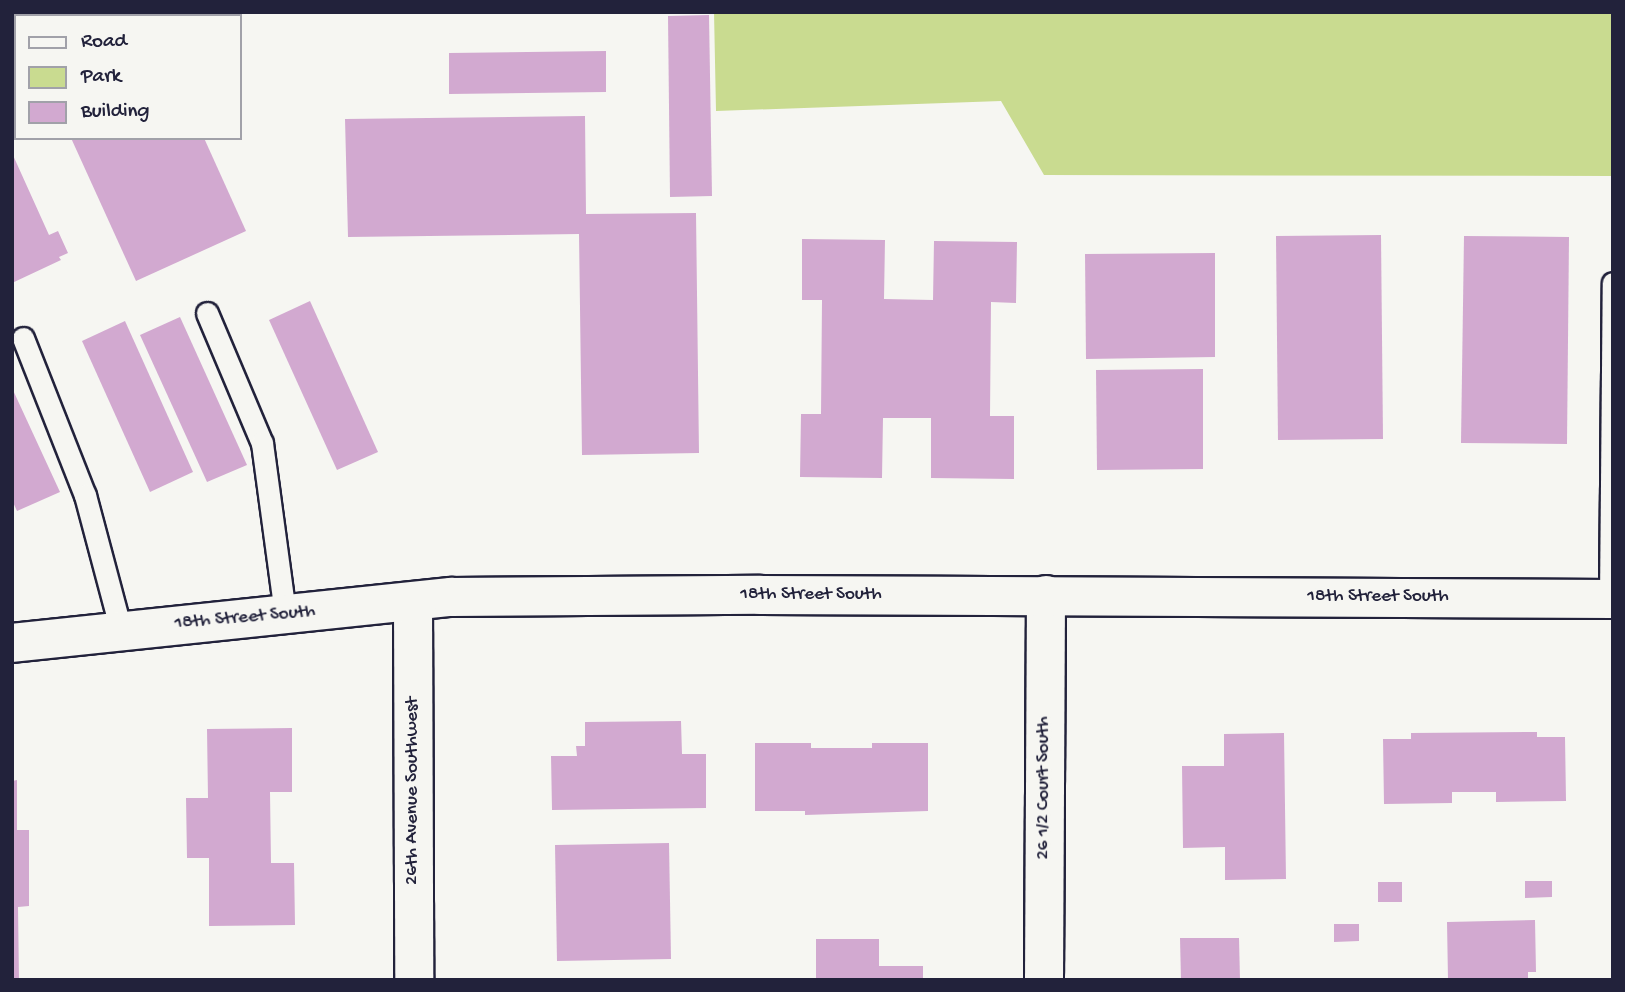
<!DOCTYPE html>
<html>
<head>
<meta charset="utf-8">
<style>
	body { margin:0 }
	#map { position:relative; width:1625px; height:992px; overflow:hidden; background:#f6f6f2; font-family:"Gochi Hand",sans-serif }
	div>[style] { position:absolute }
	.green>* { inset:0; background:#c9db90 }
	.building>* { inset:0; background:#d2a9d0 }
	.roads { filter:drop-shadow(2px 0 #22223b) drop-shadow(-2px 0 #22223b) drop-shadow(0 2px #22223b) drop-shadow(0 -2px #22223b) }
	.lane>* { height:21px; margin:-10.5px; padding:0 10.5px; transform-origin:10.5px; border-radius:10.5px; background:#f6f6f2 }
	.street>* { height:38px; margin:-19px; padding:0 19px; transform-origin:19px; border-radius:19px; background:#f6f6f2 }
	.secondary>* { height:38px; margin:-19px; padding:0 19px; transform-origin:19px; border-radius:19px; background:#f6f6f2 }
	span { translate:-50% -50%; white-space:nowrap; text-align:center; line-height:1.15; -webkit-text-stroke:5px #f6f6f2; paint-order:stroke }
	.street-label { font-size:19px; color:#22223b }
	.frame { position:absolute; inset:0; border:14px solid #22223b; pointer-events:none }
	.legend { position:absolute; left:14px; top:14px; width:228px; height:126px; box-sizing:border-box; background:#f6f6f2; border:2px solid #a1a1a9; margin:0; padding:9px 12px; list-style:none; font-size:21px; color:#22223b }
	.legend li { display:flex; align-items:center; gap:14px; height:35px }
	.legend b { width:35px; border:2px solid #a1a1a9 }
</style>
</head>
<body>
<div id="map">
	<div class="green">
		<div style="clip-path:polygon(714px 12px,1613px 12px,1613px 176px,1044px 175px,1001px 101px,716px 111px)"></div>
	</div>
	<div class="building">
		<div style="clip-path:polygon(709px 15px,712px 196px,670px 197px,668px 16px)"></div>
		<div style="clip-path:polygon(606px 51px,606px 92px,449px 94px,449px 53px)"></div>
		<div style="clip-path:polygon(585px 116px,586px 214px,696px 213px,699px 453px,582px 455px,579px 234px,348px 237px,345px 119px)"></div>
		<div style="clip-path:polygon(71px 138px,204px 138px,246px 231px,136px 281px)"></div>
		<div style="clip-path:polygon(12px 153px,49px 235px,58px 231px,68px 253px,59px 257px,61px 260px,12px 283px)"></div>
		<div style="clip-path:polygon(1381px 235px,1383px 439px,1278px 440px,1276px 236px)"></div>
		<div style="clip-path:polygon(1464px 236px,1569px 237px,1567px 444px,1461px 443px)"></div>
		<div style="clip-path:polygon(802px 239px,885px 240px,884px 299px,933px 300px,934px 241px,1017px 242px,1016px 303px,991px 302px,990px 416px,1014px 416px,1014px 479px,931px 478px,931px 418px,883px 418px,882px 478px,800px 477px,801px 414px,821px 414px,822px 300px,802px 300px)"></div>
		<div style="clip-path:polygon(1215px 253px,1215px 357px,1086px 359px,1085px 254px)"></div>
		<div style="clip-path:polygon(310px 301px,378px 452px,337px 470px,269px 320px)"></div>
		<div style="clip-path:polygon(180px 317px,247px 465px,207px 482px,140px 335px)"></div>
		<div style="clip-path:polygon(125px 321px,193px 472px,150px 492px,82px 341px)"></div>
		<div style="clip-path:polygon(1203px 369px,1203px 469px,1097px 470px,1096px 370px)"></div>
		<div style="clip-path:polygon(12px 388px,60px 492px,17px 511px,12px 500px)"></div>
		<div style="clip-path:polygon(681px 721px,682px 754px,706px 754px,706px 808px,552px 810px,551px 756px,577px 756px,576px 746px,585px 746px,585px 722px)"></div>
		<div style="clip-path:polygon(292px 728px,292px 792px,270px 792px,271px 863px,294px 863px,295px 925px,209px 926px,209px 858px,187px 858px,186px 798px,208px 798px,207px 729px)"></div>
		<div style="clip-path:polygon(1537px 732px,1537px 737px,1565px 737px,1566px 801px,1496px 802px,1496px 792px,1452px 792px,1452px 803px,1384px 804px,1383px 739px,1411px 739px,1411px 733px)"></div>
		<div style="clip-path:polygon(1284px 733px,1286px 879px,1225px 880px,1225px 847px,1183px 848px,1182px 766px,1224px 766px,1224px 734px)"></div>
		<div style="clip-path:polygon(755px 743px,811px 743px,811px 748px,872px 748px,872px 743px,928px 743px,928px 811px,805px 815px,805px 811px,755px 811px)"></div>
		<div style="clip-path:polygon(17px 780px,17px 830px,29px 830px,29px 906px,18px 907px,19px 980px,12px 980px,12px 781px)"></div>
		<div style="clip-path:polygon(669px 843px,671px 959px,557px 961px,555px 845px)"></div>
		<div style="clip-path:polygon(1525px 881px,1552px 881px,1552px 897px,1525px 898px)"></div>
		<div style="clip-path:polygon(1378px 882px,1402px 882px,1402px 902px,1378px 902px)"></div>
		<div style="clip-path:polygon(1535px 920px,1536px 972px,1528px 972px,1528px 980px,1448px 980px,1447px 922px)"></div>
		<div style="clip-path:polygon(1334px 924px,1359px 924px,1359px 941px,1334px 942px)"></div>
		<div style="clip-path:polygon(1180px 938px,1239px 938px,1240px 980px,1181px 980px)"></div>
		<div style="clip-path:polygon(816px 939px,879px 939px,879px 966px,923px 966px,923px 980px,816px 980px)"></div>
	</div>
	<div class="roads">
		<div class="lane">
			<div style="left:207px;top:313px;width:141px;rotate:67.1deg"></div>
			<div style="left:262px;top:443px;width:173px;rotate:82.3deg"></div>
			<div style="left:23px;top:338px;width:169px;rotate:68.5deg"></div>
			<div style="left:85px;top:495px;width:140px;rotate:75.1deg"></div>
			<div style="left:1610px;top:599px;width:316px;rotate:-89.5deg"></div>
		</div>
		<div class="street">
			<div style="left:413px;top:603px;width:377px;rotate:89.8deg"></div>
			<div style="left:1044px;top:980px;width:385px;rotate:-89.7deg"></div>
		</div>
		<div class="secondary">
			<div style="left:12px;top:643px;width:441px;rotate:-6deg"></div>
			<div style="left:451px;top:597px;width:309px;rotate:-0.4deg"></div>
			<div style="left:760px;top:595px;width:853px;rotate:0.27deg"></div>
		</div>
	</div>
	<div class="street-label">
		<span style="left:811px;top:595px">18th Street South</span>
		<span style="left:1378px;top:597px">18th Street South</span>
		<span style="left:245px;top:618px;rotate:-5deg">18th Street South</span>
		<span style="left:1044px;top:788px;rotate:-90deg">26 1/2 Court South</span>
		<span style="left:413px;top:791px;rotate:-90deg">26th Avenue Southwest</span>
	</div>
	<div class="frame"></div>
	<ul class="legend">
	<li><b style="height:9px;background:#f6f6f2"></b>Road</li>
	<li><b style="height:19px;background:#c9db90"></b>Park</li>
	<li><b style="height:19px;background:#d2a9d0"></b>Building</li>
	</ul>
</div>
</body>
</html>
